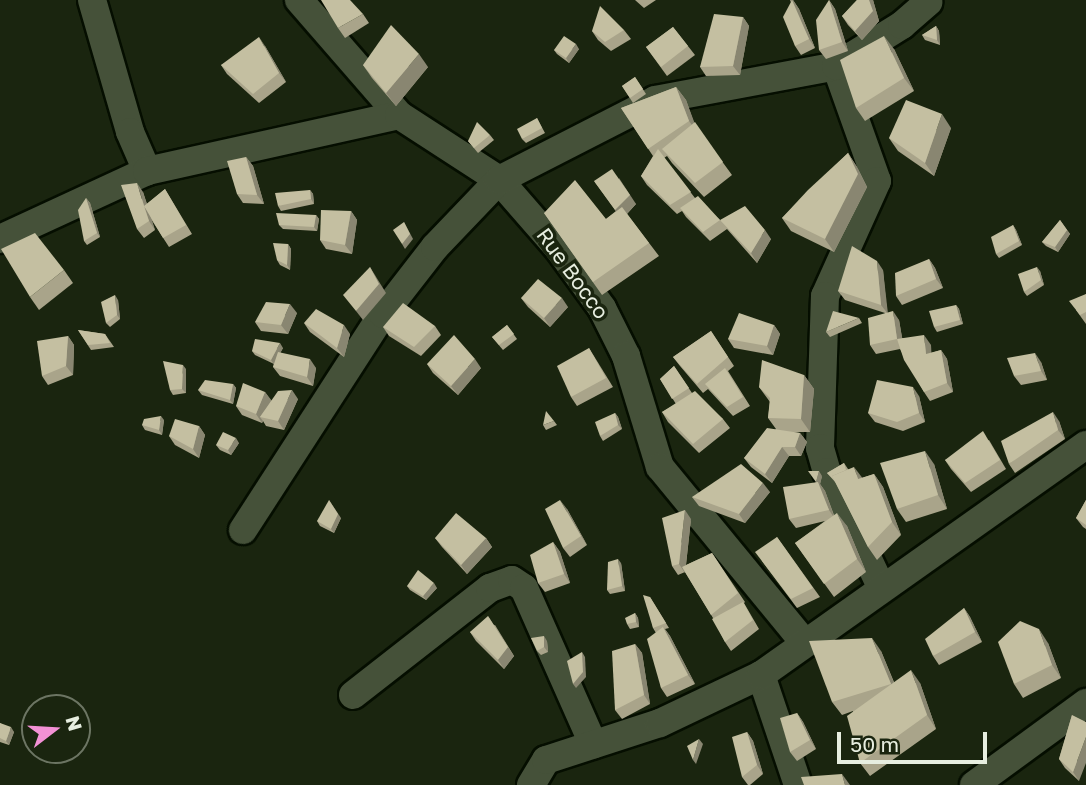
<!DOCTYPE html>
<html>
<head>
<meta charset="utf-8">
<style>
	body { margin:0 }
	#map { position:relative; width:1086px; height:785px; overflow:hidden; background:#1a250f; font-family:"Golos Text",sans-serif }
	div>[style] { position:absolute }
	.roads { filter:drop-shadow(2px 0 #050e00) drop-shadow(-2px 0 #050e00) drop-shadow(0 2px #050e00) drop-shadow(0 -2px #050e00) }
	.minor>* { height:28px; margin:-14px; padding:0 14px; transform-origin:14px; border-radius:14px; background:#455139 }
	.wall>* { inset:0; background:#a9a48a }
	.shaded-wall>* { inset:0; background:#898671 }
	.building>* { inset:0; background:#c4bfa1 }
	span { translate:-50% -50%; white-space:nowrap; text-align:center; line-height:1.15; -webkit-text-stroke:7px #1a250f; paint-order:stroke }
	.street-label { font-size:21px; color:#e7eee0 }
	.north { position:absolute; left:21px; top:694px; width:70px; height:70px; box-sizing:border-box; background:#1a250f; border:2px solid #6c7563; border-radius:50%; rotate:73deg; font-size:19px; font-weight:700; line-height:28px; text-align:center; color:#e7eee0 }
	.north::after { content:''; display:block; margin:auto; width:24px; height:32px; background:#f391d5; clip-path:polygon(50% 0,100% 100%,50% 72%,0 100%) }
	.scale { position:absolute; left:837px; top:732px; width:150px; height:32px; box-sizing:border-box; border:4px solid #e7eee0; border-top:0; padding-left:9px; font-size:21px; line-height:24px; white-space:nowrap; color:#e7eee0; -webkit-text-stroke:5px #1a250f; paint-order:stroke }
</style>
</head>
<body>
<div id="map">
	<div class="roads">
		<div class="minor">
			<div style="left:92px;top:0;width:137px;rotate:73.9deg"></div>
			<div style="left:130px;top:132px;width:43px;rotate:66.4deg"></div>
			<div style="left:299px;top:0;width:152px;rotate:49deg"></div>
			<div style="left:836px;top:66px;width:122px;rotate:70.4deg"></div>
			<div style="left:877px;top:181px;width:126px;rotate:114.3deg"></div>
			<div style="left:825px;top:296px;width:152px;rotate:91.9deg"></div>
			<div style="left:820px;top:448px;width:25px;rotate:74deg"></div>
			<div style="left:827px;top:472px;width:127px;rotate:64.8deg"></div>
			<div style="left:0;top:239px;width:162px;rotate:-24.8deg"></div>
			<div style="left:147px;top:171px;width:258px;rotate:-12.5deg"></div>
			<div style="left:399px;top:115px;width:119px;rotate:33deg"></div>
			<div style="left:499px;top:180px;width:91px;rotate:49deg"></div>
			<div style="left:559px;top:249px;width:73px;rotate:53.9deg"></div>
			<div style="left:602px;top:308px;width:54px;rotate:63.4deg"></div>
			<div style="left:626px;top:356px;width:116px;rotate:73deg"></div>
			<div style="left:660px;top:467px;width:225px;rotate:50.6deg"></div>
			<div style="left:243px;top:530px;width:257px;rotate:-57.1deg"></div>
			<div style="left:383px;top:314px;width:85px;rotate:-52.2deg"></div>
			<div style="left:435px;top:247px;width:93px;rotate:-46.3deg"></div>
			<div style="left:499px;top:180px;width:175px;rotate:-27.1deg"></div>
			<div style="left:655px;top:100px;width:184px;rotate:-10.6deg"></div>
			<div style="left:836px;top:66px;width:78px;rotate:-31.8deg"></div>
			<div style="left:902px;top:25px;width:35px;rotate:-41deg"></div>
			<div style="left:761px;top:675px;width:116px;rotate:71.4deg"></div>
			<div style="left:353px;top:695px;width:174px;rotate:-38deg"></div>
			<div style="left:490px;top:588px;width:23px;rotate:-20deg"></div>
			<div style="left:512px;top:580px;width:14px;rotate:34deg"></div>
			<div style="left:524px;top:588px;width:171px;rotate:66.1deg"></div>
			<div style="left:531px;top:785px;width:29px;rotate:-59deg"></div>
			<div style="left:546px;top:760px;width:120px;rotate:-18deg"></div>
			<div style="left:660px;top:723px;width:112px;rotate:-25.4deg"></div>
			<div style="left:761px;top:675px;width:398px;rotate:-35.3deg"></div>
			<div style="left:974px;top:785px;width:139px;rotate:-36.2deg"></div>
		</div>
	</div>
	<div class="wall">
		<div style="clip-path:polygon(635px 0,656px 0,644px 8px)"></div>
		<div style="clip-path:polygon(790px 0,793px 0,799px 9px,815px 48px,801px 55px,795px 46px,791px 2px)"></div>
		<div style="clip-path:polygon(829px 0,835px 9px,848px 51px,826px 59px,819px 50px)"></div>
		<div style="clip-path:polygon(857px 0,873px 0,879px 21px,862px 40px,848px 25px,842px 16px)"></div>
		<div style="clip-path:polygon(363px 14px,369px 23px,345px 38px,338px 28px)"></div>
		<div style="clip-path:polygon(743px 17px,749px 26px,740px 75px,706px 76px,700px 67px)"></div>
		<div style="clip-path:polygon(936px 26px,939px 31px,940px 45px,925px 40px,922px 35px)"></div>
		<div style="clip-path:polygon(673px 27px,695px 55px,667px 76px,646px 47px)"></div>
		<div style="clip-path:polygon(624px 30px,631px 39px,611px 51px,598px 40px,592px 31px)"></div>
		<div style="clip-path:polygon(265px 46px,286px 82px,259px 103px,227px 74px,221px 65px)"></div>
		<div style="clip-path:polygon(579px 49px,569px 63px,557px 54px,554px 50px)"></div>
		<div style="clip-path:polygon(894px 49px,914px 91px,865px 121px,856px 108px)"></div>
		<div style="clip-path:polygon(363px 65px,428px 67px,396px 106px,372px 78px)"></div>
		<div style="clip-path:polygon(635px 77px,646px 94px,633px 103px,622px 86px)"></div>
		<div style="clip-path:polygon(676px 87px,686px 100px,694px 123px,732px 175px,704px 197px,672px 163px,667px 156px,664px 158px,695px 198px,720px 220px,771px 239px,757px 263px,727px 229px,710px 241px,686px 217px,682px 211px,677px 214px,647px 185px,641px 176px,653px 156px,621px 108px)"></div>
		<div style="clip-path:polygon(537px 118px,545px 133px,526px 143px,522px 139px)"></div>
		<div style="clip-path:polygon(951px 128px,934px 176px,898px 151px,889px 138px)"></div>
		<div style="clip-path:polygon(490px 135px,494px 140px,478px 153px,468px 141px)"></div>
		<div style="clip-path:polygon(848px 153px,857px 167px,867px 187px,834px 252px,791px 231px,782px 218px)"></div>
		<div style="clip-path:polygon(246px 157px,253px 166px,264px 204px,243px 203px,237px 194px)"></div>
		<div style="clip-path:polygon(594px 181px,636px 204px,627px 214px,659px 256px,602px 295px,544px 213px,606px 219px,616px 211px)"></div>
		<div style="clip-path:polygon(165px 189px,192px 234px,169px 247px,151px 219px,155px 230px,144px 238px,137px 229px,143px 192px,147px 204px)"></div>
		<div style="clip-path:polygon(310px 190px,313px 194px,314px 204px,281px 211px,278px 206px)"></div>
		<div style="clip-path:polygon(86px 198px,90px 203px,100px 237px,87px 245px,84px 241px)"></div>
		<div style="clip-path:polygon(351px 211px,357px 220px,352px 254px,326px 249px,320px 240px)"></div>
		<div style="clip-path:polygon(316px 215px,319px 219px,317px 231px,283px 229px,279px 225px)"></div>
		<div style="clip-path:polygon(1060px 220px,1070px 234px,1058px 252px,1046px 246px,1042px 242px)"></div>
		<div style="clip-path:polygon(1013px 225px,1016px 230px,1022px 245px,999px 258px,996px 254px)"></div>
		<div style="clip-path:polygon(288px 244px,291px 249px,290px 270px,280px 265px,277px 260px)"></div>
		<div style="clip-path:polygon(929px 259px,935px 268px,943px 288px,902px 305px,896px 296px)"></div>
		<div style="clip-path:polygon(64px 270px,73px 283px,39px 310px,30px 297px)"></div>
		<div style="clip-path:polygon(883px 270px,887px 313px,899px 320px,902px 338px,931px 345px,931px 353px,941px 350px,947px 359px,953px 392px,930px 401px,924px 392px,900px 349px,876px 354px,870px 345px,885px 313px,845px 300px,838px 291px)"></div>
		<div style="clip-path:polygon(1040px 271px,1044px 285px,1027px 296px,1024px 292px)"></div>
		<div style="clip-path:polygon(1086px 294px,1086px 324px,1076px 310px)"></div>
		<div style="clip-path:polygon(521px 298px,568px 307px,550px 327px,528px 307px)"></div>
		<div style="clip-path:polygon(118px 300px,120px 319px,110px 327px,106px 323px)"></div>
		<div style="clip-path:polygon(956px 305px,959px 309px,963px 324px,937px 332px,934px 327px)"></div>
		<div style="clip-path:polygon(297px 313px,288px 334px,261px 331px,255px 322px)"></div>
		<div style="clip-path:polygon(859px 318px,862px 323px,830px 337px,826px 332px)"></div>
		<div style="clip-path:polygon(304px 323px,350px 334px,344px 357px,310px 332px)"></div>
		<div style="clip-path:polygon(507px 325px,517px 339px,503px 350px,492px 337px)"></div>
		<div style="clip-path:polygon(774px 325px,780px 334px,773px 355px,734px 348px,728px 339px)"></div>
		<div style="clip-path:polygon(435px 326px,441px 335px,421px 356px,389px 336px,383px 327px)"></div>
		<div style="clip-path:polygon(78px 330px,105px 334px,114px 347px,91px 350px)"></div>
		<div style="clip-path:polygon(711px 331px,734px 366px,728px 371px,750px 406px,733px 416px,708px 389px,703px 393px,680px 366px,673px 357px)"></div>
		<div style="clip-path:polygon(68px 336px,74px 345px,73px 375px,48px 385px,42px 376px)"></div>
		<div style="clip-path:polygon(283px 348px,280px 353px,316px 368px,313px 386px,280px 376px,273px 367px,274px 364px,255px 355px,252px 351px)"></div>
		<div style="clip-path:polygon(589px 348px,613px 387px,577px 406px,571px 397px)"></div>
		<div style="clip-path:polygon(1041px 362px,1047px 380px,1021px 385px,1014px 376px)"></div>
		<div style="clip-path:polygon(427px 364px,481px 368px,458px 395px,433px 373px)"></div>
		<div style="clip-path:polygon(674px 366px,692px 393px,723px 419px,730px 428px,699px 453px,668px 422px,662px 412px,676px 404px,660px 379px)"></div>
		<div style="clip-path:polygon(186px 369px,186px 393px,173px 395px,170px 390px)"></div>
		<div style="clip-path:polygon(804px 375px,814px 389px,810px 432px,793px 432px,800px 433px,807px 442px,801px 456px,789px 456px,772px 483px,751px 467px,744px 458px,776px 429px,768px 418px,770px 402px,759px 387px)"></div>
		<div style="clip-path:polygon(233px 384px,236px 388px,233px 404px,202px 395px,198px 390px)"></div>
		<div style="clip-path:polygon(265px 392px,271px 401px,298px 399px,284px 430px,266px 426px,263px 421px,262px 423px,242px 415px,236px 406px)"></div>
		<div style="clip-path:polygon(919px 396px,925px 422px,903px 431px,875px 422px,868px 413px)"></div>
		<div style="clip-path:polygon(615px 413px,618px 417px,622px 429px,603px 441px,600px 436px)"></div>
		<div style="clip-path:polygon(164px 420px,162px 435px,145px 430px,142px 425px)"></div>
		<div style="clip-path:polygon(554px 421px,557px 425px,546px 430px,543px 425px)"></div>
		<div style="clip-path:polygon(1059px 421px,1065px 439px,1015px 473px,1009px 464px)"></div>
		<div style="clip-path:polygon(199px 426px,205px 435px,199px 458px,175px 445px,169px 436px)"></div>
		<div style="clip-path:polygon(989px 440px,1006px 469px,971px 492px,951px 469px,945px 460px)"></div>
		<div style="clip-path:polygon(239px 443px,231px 455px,220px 450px,216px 445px)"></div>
		<div style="clip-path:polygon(844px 463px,848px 469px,862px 478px,874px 474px,883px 487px,901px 535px,877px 560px,868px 547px,836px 483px,827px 473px)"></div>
		<div style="clip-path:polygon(934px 464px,947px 509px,906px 522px,897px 509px)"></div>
		<div style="clip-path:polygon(822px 476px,820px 484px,825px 491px,834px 515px,847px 526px,866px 572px,834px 597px,795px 543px,825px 521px,796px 528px,789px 519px,816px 482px)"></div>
		<div style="clip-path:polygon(770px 492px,745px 523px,699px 506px,692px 497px)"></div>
		<div style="clip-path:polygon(1086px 500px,1086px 529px,1083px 527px,1076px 518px)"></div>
		<div style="clip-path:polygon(567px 509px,587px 545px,570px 557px,563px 548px)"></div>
		<div style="clip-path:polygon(341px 518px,334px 533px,320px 526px,317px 521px)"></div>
		<div style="clip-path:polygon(691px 519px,686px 565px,712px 553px,745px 602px,744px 603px,759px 629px,731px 651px,725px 642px,713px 618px,685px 572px,678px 575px,672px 566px)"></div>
		<div style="clip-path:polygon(777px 537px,820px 597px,797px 608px,762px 561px)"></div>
		<div style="clip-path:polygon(435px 538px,486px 538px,492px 547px,467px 574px,442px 547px)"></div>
		<div style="clip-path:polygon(553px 542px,560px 552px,570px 583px,545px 592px,538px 583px)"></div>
		<div style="clip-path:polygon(621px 563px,625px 591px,610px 594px,607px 590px)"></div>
		<div style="clip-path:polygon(407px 586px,437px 588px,426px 600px,410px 590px)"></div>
		<div style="clip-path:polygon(650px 597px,669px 628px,665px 629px,670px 636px,695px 684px,667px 697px,661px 688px,656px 633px,653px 628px)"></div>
		<div style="clip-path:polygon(964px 608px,970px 617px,982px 642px,939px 665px,933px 656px)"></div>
		<div style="clip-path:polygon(635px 613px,638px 618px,639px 627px,630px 629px,627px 624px)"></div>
		<div style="clip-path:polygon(495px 625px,514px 656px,504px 669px,476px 641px,470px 632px)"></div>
		<div style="clip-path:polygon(547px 641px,548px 652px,541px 655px,537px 651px)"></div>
		<div style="clip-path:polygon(1048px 643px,1061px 678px,1023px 698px,1014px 684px)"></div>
		<div style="clip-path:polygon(635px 644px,642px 653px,650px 704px,622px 719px,615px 710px)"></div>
		<div style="clip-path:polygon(881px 651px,894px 682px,920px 683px,936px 729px,870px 776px,860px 763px,853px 711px,842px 715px,832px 702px)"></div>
		<div style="clip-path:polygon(797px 713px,803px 722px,816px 749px,797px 761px,790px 752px)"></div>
		<div style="clip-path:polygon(1072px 715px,1079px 781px,1065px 768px,1059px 759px)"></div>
		<div style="clip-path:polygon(0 723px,14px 732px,9px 745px,0 742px)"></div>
		<div style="clip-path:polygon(747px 732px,753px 741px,763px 774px,750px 785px,748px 785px,742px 777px)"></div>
	</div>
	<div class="shaded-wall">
		<div style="clip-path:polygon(790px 0,793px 0,799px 9px,815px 48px,809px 39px)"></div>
		<div style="clip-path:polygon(829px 0,835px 9px,848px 51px,842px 42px)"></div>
		<div style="clip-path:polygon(869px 0,873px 0,879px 21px,862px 40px,855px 31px)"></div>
		<div style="clip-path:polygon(743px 17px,749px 26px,740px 75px,733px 66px)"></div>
		<div style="clip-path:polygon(936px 26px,939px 31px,940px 45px,937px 40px)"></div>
		<div style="clip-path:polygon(884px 36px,894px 49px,914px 91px,904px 78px)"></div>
		<div style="clip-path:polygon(259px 37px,265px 46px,286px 82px,279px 73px)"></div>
		<div style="clip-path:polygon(576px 44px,579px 49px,569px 63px,566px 58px)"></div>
		<div style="clip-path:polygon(419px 54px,428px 67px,396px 106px,386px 93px)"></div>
		<div style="clip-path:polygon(676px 87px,686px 100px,699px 135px,689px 121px)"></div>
		<div style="clip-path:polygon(942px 114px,951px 128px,934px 176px,925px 163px)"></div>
		<div style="clip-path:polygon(848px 153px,857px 167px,867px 187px,834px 252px,825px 239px)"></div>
		<div style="clip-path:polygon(246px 157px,253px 166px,264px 204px,257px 195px)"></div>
		<div style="clip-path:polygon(619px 178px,636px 204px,622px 219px,615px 210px)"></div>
		<div style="clip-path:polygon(137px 183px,143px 192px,155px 230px,149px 221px)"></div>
		<div style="clip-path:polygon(310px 190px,313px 194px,314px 204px,311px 199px)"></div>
		<div style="clip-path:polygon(86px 198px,90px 203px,100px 237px,97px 233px)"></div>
		<div style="clip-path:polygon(351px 211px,357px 220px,352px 254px,345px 245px)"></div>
		<div style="clip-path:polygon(316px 215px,319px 219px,317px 231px,314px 227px)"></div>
		<div style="clip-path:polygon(404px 222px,413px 239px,405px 249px,402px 244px)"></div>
		<div style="clip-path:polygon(1013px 225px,1016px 230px,1022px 245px,1019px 241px)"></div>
		<div style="clip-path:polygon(765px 230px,771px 239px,757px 263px,751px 253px)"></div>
		<div style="clip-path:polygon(1067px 230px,1070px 234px,1058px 252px,1055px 247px)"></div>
		<div style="clip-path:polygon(288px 244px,291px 249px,290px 270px,287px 265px)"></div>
		<div style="clip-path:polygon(929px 259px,935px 268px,943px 288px,936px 279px)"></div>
		<div style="clip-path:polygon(877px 261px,883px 270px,888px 314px,881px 305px)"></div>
		<div style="clip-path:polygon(370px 267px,386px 293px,363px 320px,356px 311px)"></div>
		<div style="clip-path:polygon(1037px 267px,1040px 271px,1044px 285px,1041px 280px)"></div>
		<div style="clip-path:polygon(115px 295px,118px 300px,120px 319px,117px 315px)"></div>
		<div style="clip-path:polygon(562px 298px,568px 307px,550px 327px,544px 318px)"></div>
		<div style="clip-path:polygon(290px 304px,297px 313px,288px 334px,281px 325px)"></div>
		<div style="clip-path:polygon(956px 305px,959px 309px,963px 324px,960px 320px)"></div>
		<div style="clip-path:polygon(893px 311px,899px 320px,904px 348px,897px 339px)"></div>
		<div style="clip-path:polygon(344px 325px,350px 334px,344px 357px,337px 348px)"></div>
		<div style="clip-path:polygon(774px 325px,780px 334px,773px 355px,767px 346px)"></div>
		<div style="clip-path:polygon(924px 335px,931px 345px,932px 363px,926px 354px)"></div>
		<div style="clip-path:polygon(68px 336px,74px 345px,73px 375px,66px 366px)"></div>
		<div style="clip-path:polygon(280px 343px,283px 348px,274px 365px,271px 360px)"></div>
		<div style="clip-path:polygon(941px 350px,947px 359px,953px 392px,947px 383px)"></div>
		<div style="clip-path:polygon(1035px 353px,1041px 362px,1047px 380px,1041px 371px)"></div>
		<div style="clip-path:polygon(310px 359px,316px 368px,313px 386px,307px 377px)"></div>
		<div style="clip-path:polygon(475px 359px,481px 368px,458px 395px,451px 386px)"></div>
		<div style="clip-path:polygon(183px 365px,186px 369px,186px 393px,182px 389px)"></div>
		<div style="clip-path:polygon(804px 375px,814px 389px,810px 432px,801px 419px)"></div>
		<div style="clip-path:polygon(233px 384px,236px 388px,233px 404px,230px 400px)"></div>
		<div style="clip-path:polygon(913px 387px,919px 396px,925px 422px,919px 413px)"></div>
		<div style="clip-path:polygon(292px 390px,298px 399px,284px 430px,278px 421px)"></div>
		<div style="clip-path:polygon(265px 392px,272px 401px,260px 417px,263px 421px,262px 423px,256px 414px)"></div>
		<div style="clip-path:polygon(1053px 412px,1059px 421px,1065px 439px,1058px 430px)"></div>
		<div style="clip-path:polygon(615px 413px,618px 417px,622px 429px,618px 425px)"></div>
		<div style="clip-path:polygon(161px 416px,164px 420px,162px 435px,159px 430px)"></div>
		<div style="clip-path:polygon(199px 426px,205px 435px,199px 458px,193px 449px)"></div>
		<div style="clip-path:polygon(800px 433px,807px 442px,801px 456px,795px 447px)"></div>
		<div style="clip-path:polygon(236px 438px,239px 443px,231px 455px,228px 450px)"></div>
		<div style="clip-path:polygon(782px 447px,789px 456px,772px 483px,765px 474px)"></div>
		<div style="clip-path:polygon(925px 451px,934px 464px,947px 509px,938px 495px)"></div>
		<div style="clip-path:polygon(854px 467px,864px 480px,858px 479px)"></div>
		<div style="clip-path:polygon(819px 471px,822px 476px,820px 484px,825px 491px,835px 519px,829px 510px,816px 482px)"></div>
		<div style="clip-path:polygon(874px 474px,883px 487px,901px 535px,892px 522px)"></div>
		<div style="clip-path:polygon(763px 483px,770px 492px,745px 523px,739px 514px)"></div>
		<div style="clip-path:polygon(329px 500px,341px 518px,334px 533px,331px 529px)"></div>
		<div style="clip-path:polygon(560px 500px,567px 509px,587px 545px,581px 536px)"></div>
		<div style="clip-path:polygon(685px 510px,691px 519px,685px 573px,679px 564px)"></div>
		<div style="clip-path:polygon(837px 513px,847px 526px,866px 572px,857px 559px)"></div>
		<div style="clip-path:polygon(486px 538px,492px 547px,467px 574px,461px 565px)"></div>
		<div style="clip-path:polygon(553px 542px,560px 552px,570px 583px,564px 574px)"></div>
		<div style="clip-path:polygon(618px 559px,621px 563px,625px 591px,622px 586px)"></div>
		<div style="clip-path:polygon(434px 583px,437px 588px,426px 600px,423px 596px)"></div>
		<div style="clip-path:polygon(964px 608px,970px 617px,982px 642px,975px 632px)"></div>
		<div style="clip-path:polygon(635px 613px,638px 618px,639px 627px,636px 622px)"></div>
		<div style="clip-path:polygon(488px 616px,514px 656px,504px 669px,498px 660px)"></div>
		<div style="clip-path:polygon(663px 627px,670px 636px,695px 684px,688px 675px)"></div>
		<div style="clip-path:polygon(1039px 629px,1048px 643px,1061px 678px,1052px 665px)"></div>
		<div style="clip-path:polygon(544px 636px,547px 641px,548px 652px,544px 647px)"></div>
		<div style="clip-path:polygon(872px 638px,881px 651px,900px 698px,891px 684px)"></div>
		<div style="clip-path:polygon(635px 644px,642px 653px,650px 704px,644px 695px)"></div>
		<div style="clip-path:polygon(582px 652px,585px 657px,586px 677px,576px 688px,573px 684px)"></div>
		<div style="clip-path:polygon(911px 670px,920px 683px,936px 729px,927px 715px)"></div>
		<div style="clip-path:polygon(797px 713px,803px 722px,816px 749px,810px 740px)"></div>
		<div style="clip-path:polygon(11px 727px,14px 732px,9px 745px,6px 741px)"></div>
		<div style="clip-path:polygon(747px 732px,753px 741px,763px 774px,757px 765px)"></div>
		<div style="clip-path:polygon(1086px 737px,1086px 763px,1079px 781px,1073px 772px)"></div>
		<div style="clip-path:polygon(699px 739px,703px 744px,696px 764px,693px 760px)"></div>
		<div style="clip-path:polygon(842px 774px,850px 785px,845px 785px)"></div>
	</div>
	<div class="building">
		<div style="clip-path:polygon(321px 0,350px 0,363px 14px,338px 28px)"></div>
		<div style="clip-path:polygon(792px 0,809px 39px,795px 46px,783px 17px)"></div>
		<div style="clip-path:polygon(829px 0,842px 42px,819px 50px,816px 20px)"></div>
		<div style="clip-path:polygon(857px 0,869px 0,873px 11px,855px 31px,842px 16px)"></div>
		<div style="clip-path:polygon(600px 6px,624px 30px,605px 42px,592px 31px)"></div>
		<div style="clip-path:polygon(714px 14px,743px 17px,733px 66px,700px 67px)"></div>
		<div style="clip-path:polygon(391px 25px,419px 54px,386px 93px,363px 65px)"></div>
		<div style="clip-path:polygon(936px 26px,937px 40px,922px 35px)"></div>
		<div style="clip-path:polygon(673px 27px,688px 46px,661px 67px,646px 47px)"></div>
		<div style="clip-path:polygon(564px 36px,576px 44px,566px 58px,554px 50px)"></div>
		<div style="clip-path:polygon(884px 36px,904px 78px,856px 108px,840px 60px)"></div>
		<div style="clip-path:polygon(259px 37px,279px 73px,253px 94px,221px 65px)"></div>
		<div style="clip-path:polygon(635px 77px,643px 89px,630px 98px,622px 86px)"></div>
		<div style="clip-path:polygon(676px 87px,689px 121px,648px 149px,621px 108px)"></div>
		<div style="clip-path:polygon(906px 100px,942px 114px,925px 163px,889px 138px)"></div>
		<div style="clip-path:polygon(537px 118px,542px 128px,522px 139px,517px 129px)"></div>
		<div style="clip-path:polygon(477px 122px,490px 135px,474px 148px,468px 141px)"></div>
		<div style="clip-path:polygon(695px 122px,723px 162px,695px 183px,662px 149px)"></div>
		<div style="clip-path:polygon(658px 149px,691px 192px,670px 205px,641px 176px)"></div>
		<div style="clip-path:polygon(848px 153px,858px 174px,825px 239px,782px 218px,808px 190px)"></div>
		<div style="clip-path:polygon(246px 157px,257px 195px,237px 194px,227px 161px)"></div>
		<div style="clip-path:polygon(612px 169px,630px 195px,615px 210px,594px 181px)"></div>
		<div style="clip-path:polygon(575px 180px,606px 219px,622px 207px,649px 243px,593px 282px,544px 213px)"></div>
		<div style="clip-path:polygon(137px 183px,144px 206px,165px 189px,186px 225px,163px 238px,144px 206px,149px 221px,137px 229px,121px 185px)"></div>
		<div style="clip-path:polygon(310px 190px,311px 199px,278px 206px,275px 193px)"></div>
		<div style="clip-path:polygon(698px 196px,720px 220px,745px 206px,765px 230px,751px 253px,720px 220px,703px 232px,680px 208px)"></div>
		<div style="clip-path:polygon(86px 198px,97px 233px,84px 241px,78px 210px)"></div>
		<div style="clip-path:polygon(321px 210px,351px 211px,345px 245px,320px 240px)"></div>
		<div style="clip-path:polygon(276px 213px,316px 215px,314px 227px,279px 225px)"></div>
		<div style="clip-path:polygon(1060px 220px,1067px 230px,1055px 247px,1042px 242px)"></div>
		<div style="clip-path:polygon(404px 222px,410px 234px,402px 244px,393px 230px)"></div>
		<div style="clip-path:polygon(1013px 225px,1019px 241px,996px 254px,991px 237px)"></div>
		<div style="clip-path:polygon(35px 233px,64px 270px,30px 297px,1px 249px)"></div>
		<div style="clip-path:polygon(273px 243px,288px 244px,287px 265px,277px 260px)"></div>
		<div style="clip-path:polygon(852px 246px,877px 261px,881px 305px,838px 291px)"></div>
		<div style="clip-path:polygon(929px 259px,936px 279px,896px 296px,895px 273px)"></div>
		<div style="clip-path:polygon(370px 267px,379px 284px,356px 311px,343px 295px)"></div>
		<div style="clip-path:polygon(1037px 267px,1041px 280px,1024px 292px,1018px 274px)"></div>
		<div style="clip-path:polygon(538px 279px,562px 298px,544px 318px,521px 298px)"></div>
		<div style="clip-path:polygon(1086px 294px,1086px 312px,1080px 315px,1069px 301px)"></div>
		<div style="clip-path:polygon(115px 295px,117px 315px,106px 323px,101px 302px)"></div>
		<div style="clip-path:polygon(266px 302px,290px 304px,281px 325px,255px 322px)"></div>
		<div style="clip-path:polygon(403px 303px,435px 326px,414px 347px,383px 327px)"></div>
		<div style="clip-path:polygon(956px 305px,960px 320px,934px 327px,929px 311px)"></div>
		<div style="clip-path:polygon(316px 309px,344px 325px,337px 348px,304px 323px)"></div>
		<div style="clip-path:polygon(833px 311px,859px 318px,826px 332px)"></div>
		<div style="clip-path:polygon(893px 311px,897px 339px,870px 345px,868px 318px)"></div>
		<div style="clip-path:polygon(739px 313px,774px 325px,767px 346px,728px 339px)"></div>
		<div style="clip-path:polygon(507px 325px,514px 334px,499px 345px,492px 337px)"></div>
		<div style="clip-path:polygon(78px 330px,105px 334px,110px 343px,88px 345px)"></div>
		<div style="clip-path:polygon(711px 331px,728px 357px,697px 384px,673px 357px)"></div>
		<div style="clip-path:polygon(454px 335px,475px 359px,451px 386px,427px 364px)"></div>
		<div style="clip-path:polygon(924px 335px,926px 354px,941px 350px,947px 383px,924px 392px,904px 360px,897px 339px)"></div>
		<div style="clip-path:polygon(68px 336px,66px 366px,42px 376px,37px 341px)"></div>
		<div style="clip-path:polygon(255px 339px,280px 343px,271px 360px,252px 351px)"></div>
		<div style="clip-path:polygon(589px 348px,606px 378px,571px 397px,557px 366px)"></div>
		<div style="clip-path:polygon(278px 352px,310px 359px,307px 377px,273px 367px)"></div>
		<div style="clip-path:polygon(1035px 353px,1041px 371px,1014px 376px,1007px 358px)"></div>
		<div style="clip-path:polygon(762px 360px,804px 375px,801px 419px,768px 418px,770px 398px,759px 387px)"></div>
		<div style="clip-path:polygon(163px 361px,183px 365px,182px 389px,170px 390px)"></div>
		<div style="clip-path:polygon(674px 366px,689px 388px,672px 399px,660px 379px)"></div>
		<div style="clip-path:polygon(725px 368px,743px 397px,727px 407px,705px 384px)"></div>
		<div style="clip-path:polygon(205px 380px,233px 384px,230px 400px,198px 390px)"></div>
		<div style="clip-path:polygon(877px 380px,913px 387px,919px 413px,897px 422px,868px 413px)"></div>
		<div style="clip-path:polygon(243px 383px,265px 392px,256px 414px,236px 406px)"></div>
		<div style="clip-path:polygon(292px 390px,278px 421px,260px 417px,278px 391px)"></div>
		<div style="clip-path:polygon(695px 391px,723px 419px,693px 444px,662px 412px)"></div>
		<div style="clip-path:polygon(546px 411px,554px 421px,543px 425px)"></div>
		<div style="clip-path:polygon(1053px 412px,1058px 430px,1009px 464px,1001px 441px)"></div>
		<div style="clip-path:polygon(615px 413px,618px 425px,600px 436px,595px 422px)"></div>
		<div style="clip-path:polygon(161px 416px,159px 430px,142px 425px,144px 419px)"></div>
		<div style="clip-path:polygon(175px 419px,199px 426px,193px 449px,169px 436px)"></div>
		<div style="clip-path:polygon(767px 428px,800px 433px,795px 447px,782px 447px,765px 474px,744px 458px)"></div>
		<div style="clip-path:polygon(983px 431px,1000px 460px,965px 483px,945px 460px)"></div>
		<div style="clip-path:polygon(223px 432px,236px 438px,228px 450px,216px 445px)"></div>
		<div style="clip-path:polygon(925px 451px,938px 495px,897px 509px,880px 463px)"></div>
		<div style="clip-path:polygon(844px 463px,846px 470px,832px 476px,835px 481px,827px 473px)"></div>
		<div style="clip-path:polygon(741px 464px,763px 483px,739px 514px,692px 497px)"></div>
		<div style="clip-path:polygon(854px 467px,858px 479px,874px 474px,892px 522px,868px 547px,832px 476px)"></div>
		<div style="clip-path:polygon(808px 471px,819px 471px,816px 482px)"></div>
		<div style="clip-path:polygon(818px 482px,829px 510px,789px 519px,783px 487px)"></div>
		<div style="clip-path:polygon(329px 500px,338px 514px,331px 529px,317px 521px)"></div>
		<div style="clip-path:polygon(560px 500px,581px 536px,563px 548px,545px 509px)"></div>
		<div style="clip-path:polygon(1086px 500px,1086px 525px,1076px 518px)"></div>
		<div style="clip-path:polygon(685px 510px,679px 564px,672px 566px,662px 518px)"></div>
		<div style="clip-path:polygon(456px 513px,486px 538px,461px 565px,435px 538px)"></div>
		<div style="clip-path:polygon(837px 513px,857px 559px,824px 584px,795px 543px)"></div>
		<div style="clip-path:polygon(777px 537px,813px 588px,791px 599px,755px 552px)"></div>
		<div style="clip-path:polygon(553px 542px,564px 574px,538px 583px,530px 555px)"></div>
		<div style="clip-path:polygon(712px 553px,738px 593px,711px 615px,682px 567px)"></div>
		<div style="clip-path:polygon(618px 559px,622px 586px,607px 590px,608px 562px)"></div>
		<div style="clip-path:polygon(418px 570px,434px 583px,423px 596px,407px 586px)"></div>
		<div style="clip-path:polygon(643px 595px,650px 597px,666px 623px,653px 628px)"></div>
		<div style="clip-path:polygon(743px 602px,753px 620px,725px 642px,712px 619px)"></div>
		<div style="clip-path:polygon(964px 608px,975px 632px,933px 656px,925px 639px)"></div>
		<div style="clip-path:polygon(635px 613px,636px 622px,627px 624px,625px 618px)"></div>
		<div style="clip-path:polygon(488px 616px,508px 647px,498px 660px,470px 632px)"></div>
		<div style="clip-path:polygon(1020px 621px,1039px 629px,1052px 665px,1014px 684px,998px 642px)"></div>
		<div style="clip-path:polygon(663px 627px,688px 675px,661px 688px,647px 639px)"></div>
		<div style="clip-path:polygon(544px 636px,544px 647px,537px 651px,531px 638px)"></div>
		<div style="clip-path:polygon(872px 638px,891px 684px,832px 702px,809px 641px)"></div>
		<div style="clip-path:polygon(635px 644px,644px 695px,615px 710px,612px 651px)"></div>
		<div style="clip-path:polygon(582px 652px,583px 672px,573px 684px,567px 661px)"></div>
		<div style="clip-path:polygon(911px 670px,927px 715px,860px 763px,847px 716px)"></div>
		<div style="clip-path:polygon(797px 713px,810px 740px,790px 752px,780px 718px)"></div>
		<div style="clip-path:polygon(1072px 715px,1086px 722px,1086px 737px,1073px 772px,1059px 759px)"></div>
		<div style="clip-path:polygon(0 723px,11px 727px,6px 741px,0 738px)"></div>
		<div style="clip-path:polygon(747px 732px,757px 765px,742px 777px,732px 737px)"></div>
		<div style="clip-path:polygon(699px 739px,693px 760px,687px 746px)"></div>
		<div style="clip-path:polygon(842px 774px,845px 785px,804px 785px,801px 777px)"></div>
	</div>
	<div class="street-label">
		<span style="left:573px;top:273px;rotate:54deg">Rue Bocco</span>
	</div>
	<div class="north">N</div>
	<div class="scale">50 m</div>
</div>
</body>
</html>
